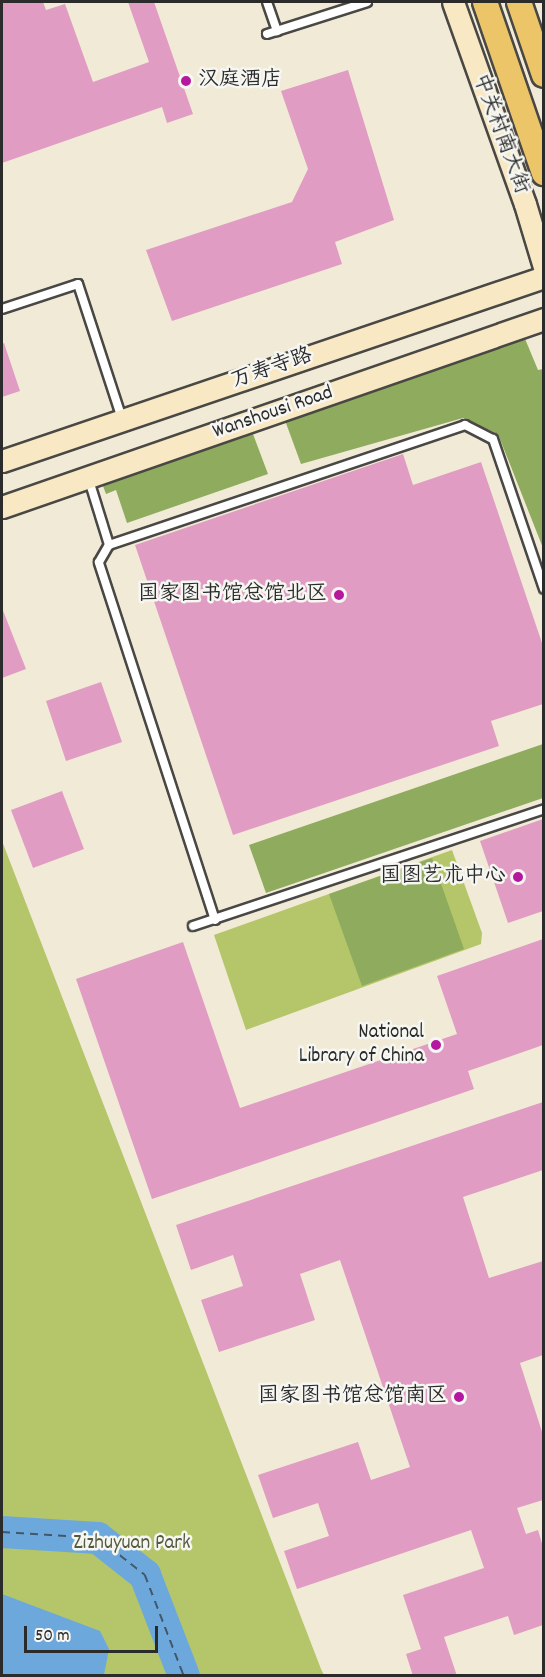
<!DOCTYPE html>
<html>
<head>
<meta charset="utf-8">
<style>
	body { margin:0 }
	#map { position:relative; width:545px; height:1677px; overflow:hidden; background:#f1ead6; font-family:Dekko,"LXGW WenKai TC",sans-serif }
	div>[style] { position:absolute }
	.green>* { inset:0; background:#b4c669 }
	.forest>* { inset:0; background:#8fab5d }
	.water>* { inset:0; background:#6da8dd }
	.river>* { height:32px; margin:-16px; padding:0 16px; transform-origin:16px; border-radius:16px; background:#6da8dd }
	.ferry>* { height:1.5px; margin-top:-0.75px; transform-origin:0; background:repeating-linear-gradient(90deg,#425769 0 8px,transparent 0 14px) }
	.building>* { inset:0; background:#e19cc3 }
	.roads { filter:drop-shadow(2px 0 #494845) drop-shadow(-2px 0 #494845) drop-shadow(0 2px #494845) drop-shadow(0 -2px #494845) }
	.lane>* { height:8px; margin:-4px; padding:0 4px; transform-origin:4px; border-radius:4px; background:#fff }
	.secondary>* { height:21px; margin:-10.5px; padding:0 10.5px; transform-origin:10.5px; border-radius:10.5px; background:#f8e8c3 }
	.primary>* { height:24px; margin:-12px; padding:0 12px; transform-origin:12px; border-radius:12px; background:#edc569 }
	.dots>* { width:16px; height:16px; translate:-50% -50%; box-sizing:border-box; border:3px solid #f6f6f2; border-radius:50% }
	span { translate:-50% -50%; white-space:nowrap; text-align:center; line-height:1.15; -webkit-text-stroke:5px #f6f6f2; paint-order:stroke }
	.poi-label { font-size:21px; color:#2b2b2b }
	.left { translate:0 -50%; text-align:left }
	.right { translate:-100% -50%; text-align:right }
	.street-label { font-size:21px; color:#2b2b2b }
	.park-label { font-size:21px; color:#545a3e }
	.frame { position:absolute; inset:0; border:3px solid #2b2b2b; pointer-events:none }
	.scale { position:absolute; left:24px; top:1626px; width:134px; height:27px; box-sizing:border-box; border:3px solid #2b2b2b; border-top:0; padding-left:8px; font-size:18px; line-height:21px; white-space:nowrap; color:#2b2b2b; -webkit-text-stroke:4px #f6f6f2; paint-order:stroke }
</style>
</head>
<body>
<div id="map">
	<div class="green">
		<div style="clip-path:polygon(2px 841px,321px 1669px,324px 1675px,2px 1675px)"></div>
		<div style="clip-path:polygon(452px 850px,482px 933px,481px 944px,246px 1030px,214px 935px)"></div>
	</div>
	<div class="forest">
		<div style="clip-path:polygon(523px 334px,538px 370px,543px 369px,543px 548px,498px 434px,463px 418px,301px 464px,283px 415px)"></div>
		<div style="clip-path:polygon(250px 426px,268px 474px,127px 523px,116px 490px,106px 494px,100px 478px)"></div>
		<div style="clip-path:polygon(543px 744px,543px 798px,266px 893px,249px 845px)"></div>
		<div style="clip-path:polygon(432px 858px,464px 949px,362px 986px,329px 894px)"></div>
	</div>
	<div class="water">
		<div style="clip-path:polygon(2px 1594px,100px 1631px,109px 1649px,104px 1675px,2px 1675px)"></div>
	</div>
	<div class="river">
		<div style="left:2px;top:1532px;width:96px;rotate:3.6deg"></div>
		<div style="left:98px;top:1538px;width:60px;rotate:38.2deg"></div>
		<div style="left:145px;top:1575px;width:108px;rotate:68.9deg"></div>
	</div>
	<div class="ferry">
		<div style="left:2px;top:1532px;width:96px;rotate:3.6deg"></div>
		<div style="left:98px;top:1538px;width:60px;rotate:38.2deg"></div>
		<div style="left:145px;top:1575px;width:108px;rotate:68.9deg"></div>
	</div>
	<div class="building">
		<div style="clip-path:polygon(2px 2px,43px 2px,46px 10px,65px 4px,93px 82px,149px 62px,128px 2px,154px 2px,193px 114px,167px 123px,162px 107px,2px 163px)"></div>
		<div style="clip-path:polygon(348px 70px,394px 220px,335px 242px,342px 264px,172px 321px,146px 250px,292px 202px,308px 169px,281px 91px)"></div>
		<div style="clip-path:polygon(4px 343px,20px 391px,2px 397px,2px 344px)"></div>
		<div style="clip-path:polygon(403px 454px,413px 485px,481px 462px,543px 646px,543px 704px,491px 721px,499px 746px,233px 835px,135px 545px)"></div>
		<div style="clip-path:polygon(2px 608px,26px 669px,2px 678px)"></div>
		<div style="clip-path:polygon(101px 682px,122px 742px,66px 761px,46px 701px)"></div>
		<div style="clip-path:polygon(62px 791px,84px 849px,33px 868px,11px 810px)"></div>
		<div style="clip-path:polygon(543px 819px,543px 911px,508px 923px,480px 841px)"></div>
		<div style="clip-path:polygon(543px 939px,543px 1045px,468px 1071px,474px 1089px,152px 1199px,76px 979px,183px 942px,240px 1108px,457px 1034px,437px 976px)"></div>
		<div style="clip-path:polygon(543px 1102px,543px 1170px,463px 1197px,489px 1278px,543px 1261px,543px 1355px,520px 1363px,543px 1435px,543px 1500px,517px 1508px,526px 1534px,538px 1530px,543px 1547px,543px 1625px,514px 1635px,508px 1616px,444px 1637px,457px 1676px,413px 1676px,406px 1654px,421px 1649px,403px 1595px,484px 1568px,471px 1530px,297px 1589px,284px 1551px,329px 1536px,318px 1503px,273px 1518px,258px 1475px,358px 1442px,371px 1480px,410px 1467px,340px 1260px,300px 1274px,315px 1320px,219px 1352px,201px 1300px,243px 1286px,233px 1255px,191px 1270px,176px 1225px)"></div>
	</div>
	<div class="roads">
		<div class="lane">
			<div style="left:267px;top:2px;width:31px;rotate:71deg"></div>
			<div style="left:267px;top:34px;width:105px;rotate:-17.7deg"></div>
			<div style="left:2px;top:309px;width:80px;rotate:-18.2deg"></div>
			<div style="left:78px;top:284px;width:142px;rotate:71.9deg"></div>
			<div style="left:88px;top:477px;width:71px;rotate:72.8deg"></div>
			<div style="left:215px;top:920px;width:376px;rotate:-108deg"></div>
			<div style="left:99px;top:562px;width:20px;rotate:-60deg"></div>
			<div style="left:109px;top:545px;width:376px;rotate:-18.6deg"></div>
			<div style="left:465px;top:425px;width:31px;rotate:27deg"></div>
			<div style="left:493px;top:439px;width:158px;rotate:71.2deg"></div>
			<div style="left:193px;top:926px;width:370px;rotate:-18.4deg"></div>
		</div>
		<div class="secondary">
			<div style="left:453px;top:2px;width:214px;rotate:70.4deg"></div>
			<div style="left:525px;top:204px;width:66px;rotate:73.2deg"></div>
			<div style="left:2px;top:461px;width:572px;rotate:-18.75deg"></div>
			<div style="left:2px;top:507px;width:574px;rotate:-19.13deg"></div>
		</div>
		<div class="primary">
			<div style="left:485px;top:2px;width:181px;rotate:71deg"></div>
			<div style="left:519px;top:2px;width:77px;rotate:71.1deg"></div>
		</div>
	</div>
	<div class="dots">
		<div style="left:186px;top:81px;background:#b5179e"></div>
		<div style="left:339px;top:595px;background:#b5179e"></div>
		<div style="left:518px;top:877px;background:#b5179e"></div>
		<div style="left:436px;top:1045px;background:#b5179e"></div>
		<div style="left:459px;top:1397px;background:#b5179e"></div>
	</div>
	<div class="poi-label">
		<span class="left" style="left:198px;top:81px">汉庭酒店</span>
		<span class="right" style="left:327px;top:595px">国家图书馆总馆北区</span>
		<span class="right" style="left:506px;top:877px">国图艺术中心</span>
		<span class="right" style="left:424px;top:1045px">National<br>Library of China</span>
		<span class="right" style="left:447px;top:1397px">国家图书馆总馆南区</span>
	</div>
	<div class="street-label">
		<span style="left:500px;top:134px;rotate:70deg">中关村南大街</span>
		<span style="left:272px;top:369px;rotate:-19deg">万寿寺路</span>
		<span style="left:273px;top:413px;rotate:-19deg">Wanshousi Road</span>
	</div>
	<div class="park-label">
		<span style="left:132px;top:1544px">Zizhuyuan Park</span>
	</div>
	<div class="frame"></div>
	<div class="scale">50 m</div>
</div>
</body>
</html>
